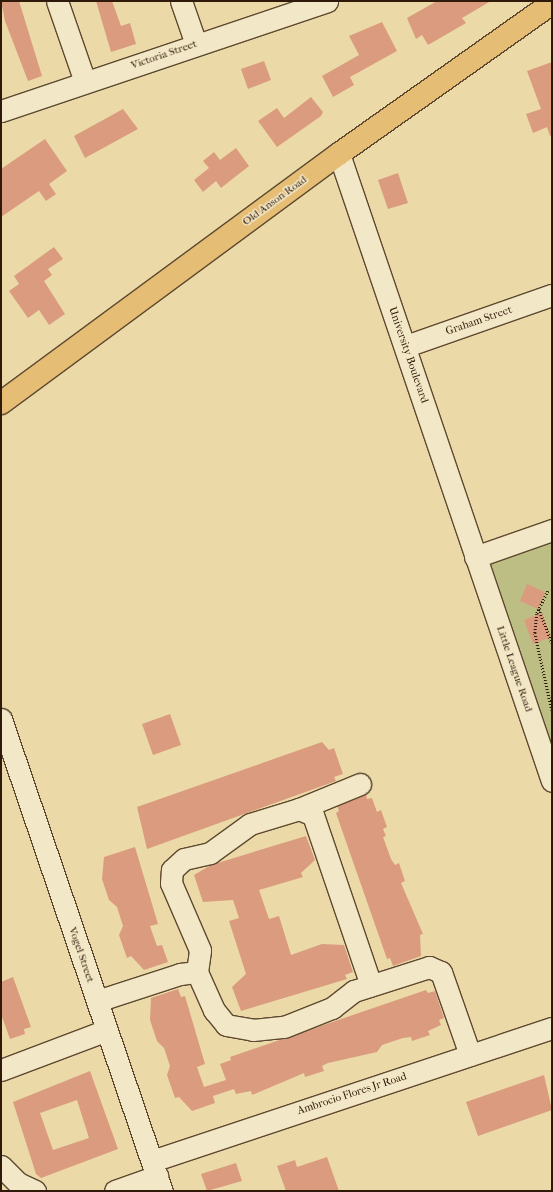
<!DOCTYPE html>
<html>
<head>
<meta charset="utf-8">
<style>
	body { margin:0 }
	#map { position:relative; width:553px; height:1192px; overflow:hidden; background:#ebdaa8; font-family:"IM FELL French Canon",serif }
	div>[style] { position:absolute }
	.green>* { inset:0; background:#bcbe84 }
	.building>* { inset:0; background:#db9b7e }
	.path>* { height:2.5px; margin-top:-1.25px; transform-origin:0; background:repeating-linear-gradient(90deg,#2f1908 0 1px,transparent 0 3px) }
	.roads { filter:drop-shadow(1px 0 #5e4930) drop-shadow(-1px 0 #5e4930) drop-shadow(0 1px #5e4930) drop-shadow(0 -1px #5e4930) }
	.minor>* { height:21px; margin:-10.5px; padding:0 10.5px; transform-origin:10.5px; border-radius:10.5px; background:#f2e7c6 }
	.major>* { height:22px; margin:-11px; padding:0 11px; transform-origin:11px; border-radius:11px; background:#e6bd74 }
	span { translate:-50% -50%; white-space:nowrap; text-align:center; line-height:1.15; -webkit-text-stroke:3px #f2e7c6; paint-order:stroke }
	.street-label { font-size:11px; color:#2f1908 }
	.frame { position:absolute; inset:0; border:2px solid #2f1908; pointer-events:none }
</style>
</head>
<body>
<div id="map">
	<div class="green">
		<div style="clip-path:polygon(552px 539px,552px 768px,487px 562px)"></div>
	</div>
	<div class="building">
		<div style="clip-path:polygon(1px 1px,19px 1px,42px 76px,28px 81px,5px 21px)"></div>
		<div style="clip-path:polygon(96px 1px,112px 1px,121px 26px,130px 23px,136px 44px,111px 52px)"></div>
		<div style="clip-path:polygon(437px 1px,491px 1px,462px 18px,466px 23px,428px 45px,422px 35px,416px 39px,407px 18px)"></div>
		<div style="clip-path:polygon(382px 22px,397px 51px,350px 77px,354px 85px,333px 97px,322px 76px,359px 55px,349px 36px)"></div>
		<div style="clip-path:polygon(264px 61px,271px 80px,248px 89px,241px 69px)"></div>
		<div style="clip-path:polygon(552px 62px,552px 135px,550px 136px,547px 127px,533px 133px,526px 114px,541px 109px,527px 71px)"></div>
		<div style="clip-path:polygon(311px 97px,323px 112px,321px 116px,277px 147px,258px 121px,277px 108px,284px 118px)"></div>
		<div style="clip-path:polygon(123px 109px,138px 129px,85px 158px,74px 136px)"></div>
		<div style="clip-path:polygon(45px 139px,67px 171px,49px 184px,56px 194px,46px 201px,39px 191px,1px 217px,1px 169px)"></div>
		<div style="clip-path:polygon(236px 148px,249px 166px,221px 188px,216px 181px,203px 192px,194px 180px,209px 168px,203px 161px,214px 152px,220px 160px)"></div>
		<div style="clip-path:polygon(398px 173px,408px 203px,388px 209px,378px 180px)"></div>
		<div style="clip-path:polygon(54px 247px,63px 259px,48px 269px,52px 275px,44px 281px,65px 314px,49px 325px,39px 310px,28px 318px,9px 291px,19px 284px,14px 276px)"></div>
		<div style="clip-path:polygon(527px 584px,545px 592px,538px 609px,520px 601px)"></div>
		<div style="clip-path:polygon(542px 613px,551px 637px,533px 644px,524px 620px)"></div>
		<div style="clip-path:polygon(170px 714px,181px 745px,153px 755px,142px 724px)"></div>
		<div style="clip-path:polygon(322px 742px,329px 750px,334px 748px,343px 774px,334px 777px,336px 781px,147px 849px,137px 807px)"></div>
		<div style="clip-path:polygon(366px 794px,367px 799px,372px 798px,377px 812px,381px 810px,387px 827px,383px 829px,386px 836px,383px 837px,391px 859px,395px 865px,399px 863px,405px 881px,401px 883px,423px 934px,420px 935px,421px 956px,393px 966px,390px 958px,387px 959px,336px 813px,339px 811px,337px 806px)"></div>
		<div style="clip-path:polygon(306px 836px,315px 860px,301px 873px,303px 877px,259px 890px,269px 919px,279px 916px,291px 955px,322px 944px,344px 945px,353px 972px,345px 975px,347px 979px,241px 1011px,232px 987px,246px 974px,229px 921px,239px 918px,233px 900px,203px 902px,194px 875px,211px 865px)"></div>
		<div style="clip-path:polygon(135px 847px,158px 924px,150px 926px,157px 946px,162px 945px,168px 962px,144px 970px,131px 956px,127px 958px,119px 935px,123px 926px,117px 907px,109px 900px,102px 879px,104px 857px)"></div>
		<div style="clip-path:polygon(13px 977px,31px 1027px,24px 1029px,25px 1034px,10px 1039px,1px 1014px,1px 982px)"></div>
		<div style="clip-path:polygon(178px 989px,181px 997px,185px 996px,205px 1064px,197px 1067px,204px 1087px,226px 1080px,220px 1064px,231px 1060px,230px 1057px,426px 990px,428px 993px,435px 991px,444px 1018px,439px 1020px,441px 1025px,428px 1031px,430px 1035px,412px 1041px,411px 1037px,403px 1038px,382px 1045px,377px 1052px,328px 1063px,322px 1066px,324px 1071px,305px 1077px,304px 1073px,252px 1095px,251px 1091px,236px 1094px,234px 1089px,213px 1096px,215px 1103px,192px 1111px,179px 1097px,175px 1098px,167px 1075px,170px 1066px,164px 1048px,157px 1041px,150px 1020px,151px 998px)"></div>
		<div style="clip-path:polygon(evenodd,90px 1071px,118px 1149px,41px 1178px,36px 1174px,13px 1102px,90px 1071px,77px 1100px,89px 1138px,53px 1150px,40px 1113px,77px 1100px)"></div>
		<div style="clip-path:polygon(544px 1075px,552px 1110px,478px 1136px,466px 1102px)"></div>
		<div style="clip-path:polygon(327px 1157px,339px 1191px,286px 1191px,277px 1166px,295px 1160px,297px 1167px)"></div>
		<div style="clip-path:polygon(236px 1163px,242px 1181px,207px 1191px,201px 1174px)"></div>
	</div>
	<div class="path">
		<div style="left:548px;top:591px;width:25px;rotate:116deg"></div>
		<div style="left:537px;top:614px;width:19px;rotate:96deg"></div>
		<div style="left:535px;top:633px;width:79px;rotate:77.6deg"></div>
		<div style="left:539px;top:609px;width:36px;rotate:69deg"></div>
	</div>
	<div class="roads">
		<div class="minor">
			<div style="left:57px;top:1px;width:86px;rotate:70.9deg"></div>
			<div style="left:181px;top:1px;width:46px;rotate:70.8deg"></div>
			<div style="left:1px;top:111px;width:344px;rotate:-18.6deg"></div>
			<div style="left:339px;top:154px;width:662px;rotate:71.24deg"></div>
			<div style="left:406px;top:346px;width:155px;rotate:-19.3deg"></div>
			<div style="left:475px;top:557px;width:82px;rotate:-19.3deg"></div>
			<div style="left:1px;top:719px;width:499px;rotate:71.2deg"></div>
			<div style="left:299px;top:809px;width:66px;rotate:-22.3deg"></div>
			<div style="left:197px;top:972px;width:22px;rotate:-82deg"></div>
			<div style="left:200px;top:950px;width:73px;rotate:-113.4deg"></div>
			<div style="left:171px;top:883px;width:13px;rotate:-86deg"></div>
			<div style="left:172px;top:870px;width:16px;rotate:-43deg"></div>
			<div style="left:184px;top:859px;width:27px;rotate:-13deg"></div>
			<div style="left:210px;top:853px;width:49px;rotate:-35.9deg"></div>
			<div style="left:250px;top:824px;width:51px;rotate:-17deg"></div>
			<div style="left:299px;top:809px;width:15px;rotate:23deg"></div>
			<div style="left:313px;top:815px;width:180px;rotate:71.2deg"></div>
			<div style="left:97px;top:1001px;width:87px;rotate:-18deg"></div>
			<div style="left:180px;top:974px;width:17px;rotate:-7deg"></div>
			<div style="left:197px;top:972px;width:42px;rotate:65.9deg"></div>
			<div style="left:214px;top:1010px;width:19px;rotate:51deg"></div>
			<div style="left:226px;top:1025px;width:27px;rotate:10deg"></div>
			<div style="left:253px;top:1030px;width:31px;rotate:-6deg"></div>
			<div style="left:284px;top:1027px;width:52px;rotate:-21.6deg"></div>
			<div style="left:332px;top:1008px;width:28px;rotate:-38deg"></div>
			<div style="left:354px;top:991px;width:79px;rotate:-17.7deg"></div>
			<div style="left:429px;top:967px;width:13px;rotate:23deg"></div>
			<div style="left:441px;top:972px;width:88px;rotate:70.7deg"></div>
			<div style="left:1px;top:1070px;width:113px;rotate:-20.7deg"></div>
			<div style="left:152px;top:1161px;width:422px;rotate:-18.4deg"></div>
			<div style="left:1px;top:1166px;width:24px;rotate:45deg"></div>
			<div style="left:18px;top:1183px;width:19px;rotate:25deg"></div>
			<div style="left:115px;top:1191px;width:45px;rotate:-19.7deg"></div>
		</div>
		<div class="major">
			<div style="left:1px;top:403px;width:420px;rotate:-36.4deg"></div>
			<div style="left:339px;top:154px;width:261px;rotate:-35.3deg"></div>
		</div>
	</div>
	<div class="street-label">
		<span style="left:164px;top:55px;rotate:-19deg">Victoria Street</span>
		<span style="left:275px;top:201px;rotate:-36deg">Old Anson Road</span>
		<span style="left:479px;top:321px;rotate:-19deg">Graham Street</span>
		<span style="left:408px;top:355px;rotate:71deg">University Boulevard</span>
		<span style="left:514px;top:669px;rotate:71deg">Little League Road</span>
		<span style="left:81px;top:955px;rotate:71deg">Vogel Street</span>
		<span style="left:352px;top:1094px;rotate:-18deg">Ambrocio Flores Jr Road</span>
	</div>
	<div class="frame"></div>
</div>
</body>
</html>
